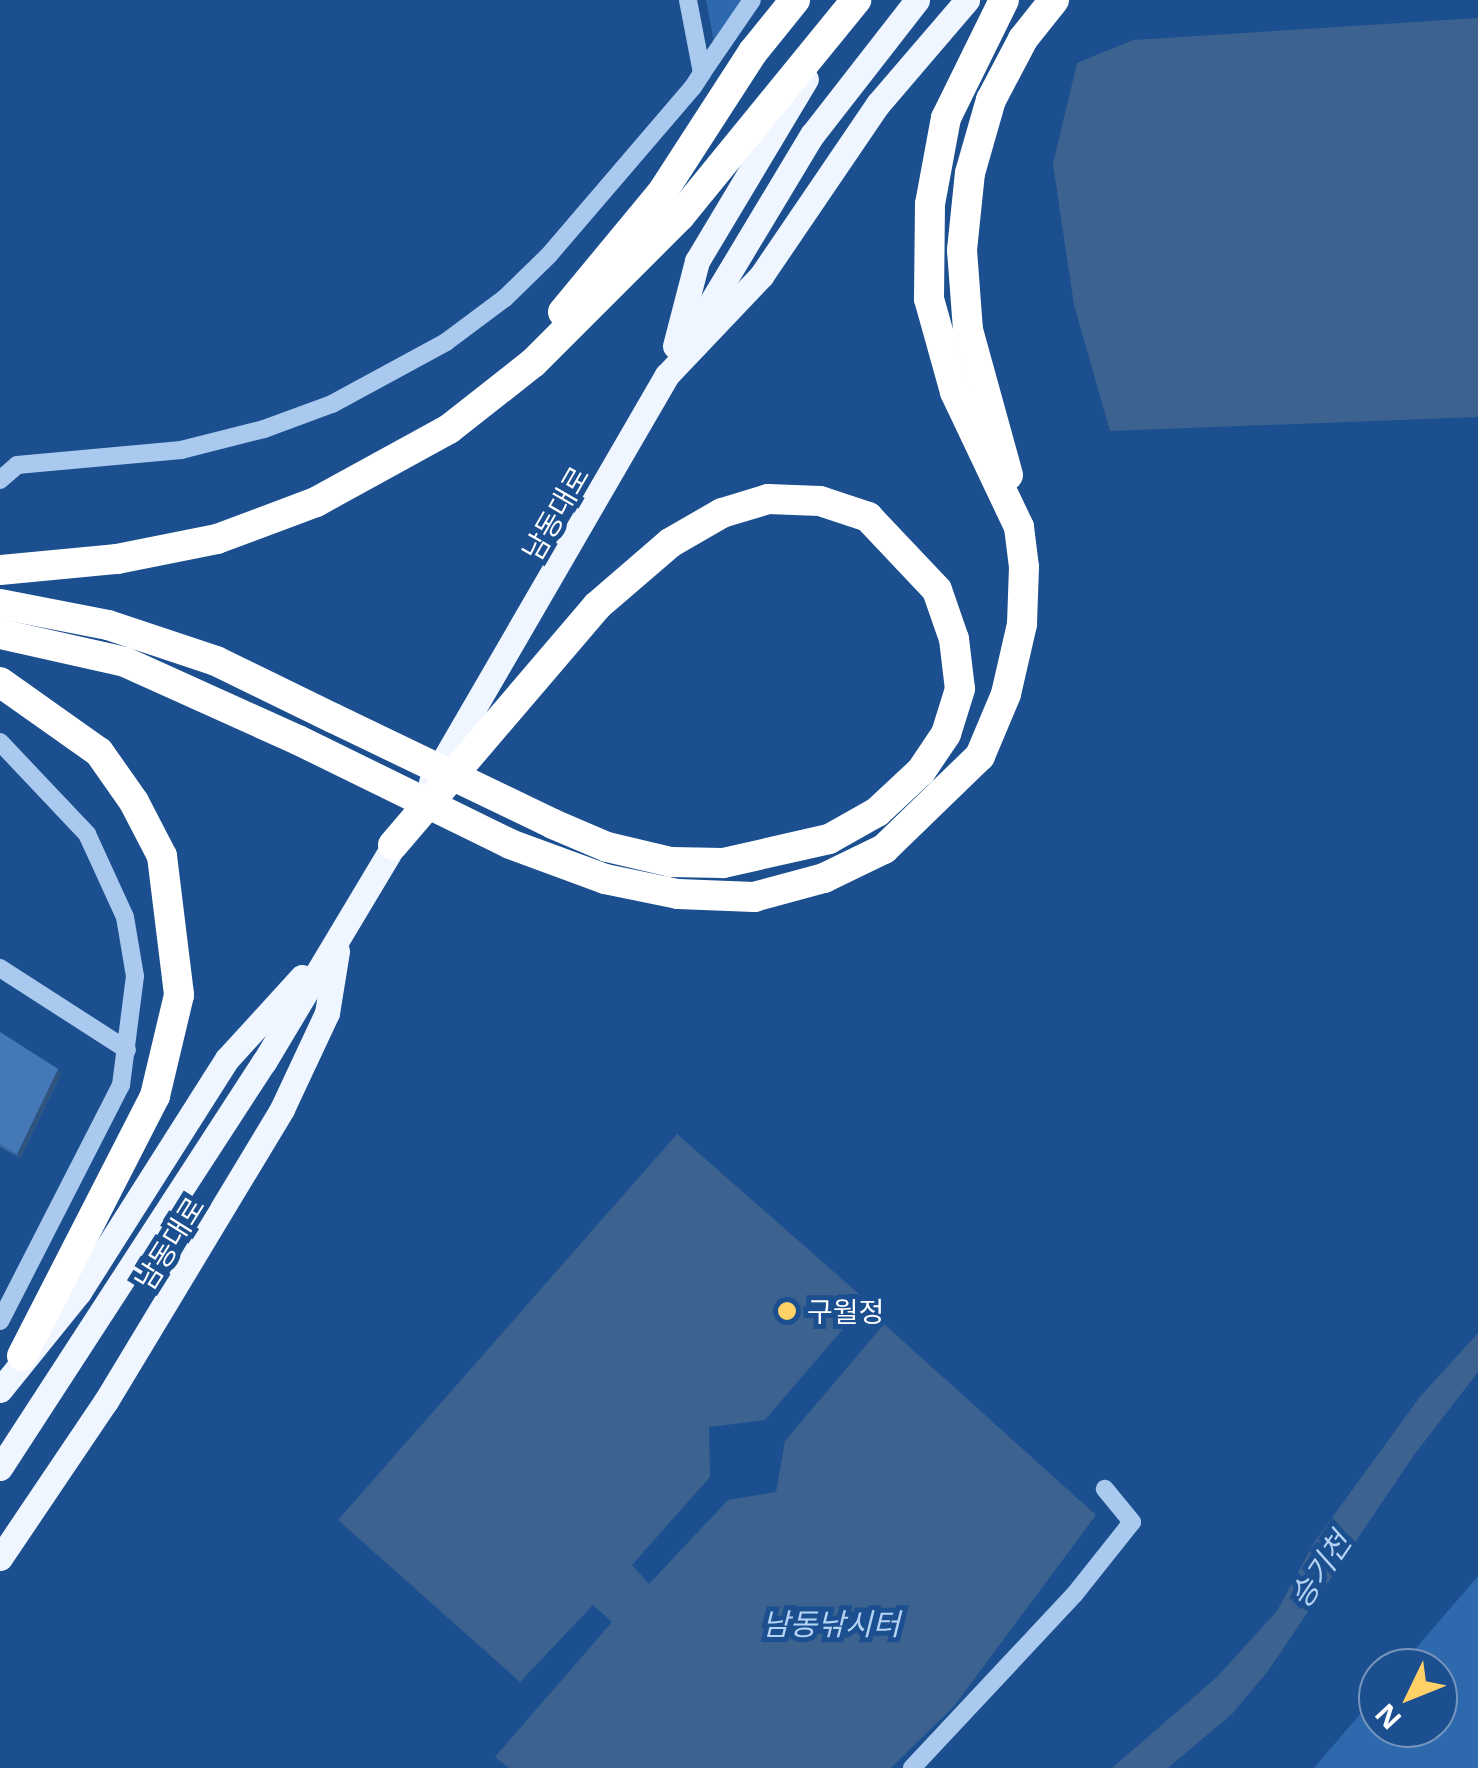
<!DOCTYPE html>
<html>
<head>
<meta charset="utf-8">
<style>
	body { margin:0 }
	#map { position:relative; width:1478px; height:1768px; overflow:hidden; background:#1b4f8f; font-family:"Open Sans","Noto Sans KR",sans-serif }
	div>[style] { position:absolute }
	.green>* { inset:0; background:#2e69ad }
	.water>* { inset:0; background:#3c6290 }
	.minor>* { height:18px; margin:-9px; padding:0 9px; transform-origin:9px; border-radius:9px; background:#a9c9ee }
	.major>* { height:25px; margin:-12.5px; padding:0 12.5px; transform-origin:12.5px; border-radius:12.5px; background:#f0f6ff }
	.highway>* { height:30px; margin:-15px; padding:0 15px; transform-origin:15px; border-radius:15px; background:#fff }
	.highway-bridge>* { height:30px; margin:-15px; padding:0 15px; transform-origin:15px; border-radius:15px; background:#fff }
	.wall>* { inset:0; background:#3a679d }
	.shaded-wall>* { inset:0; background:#305480 }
	.building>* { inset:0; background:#4478b7 }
	.dots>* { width:28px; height:28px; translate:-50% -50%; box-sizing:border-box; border:5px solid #1b4f8f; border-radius:50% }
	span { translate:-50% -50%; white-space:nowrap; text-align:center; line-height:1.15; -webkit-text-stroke:10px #1b4f8f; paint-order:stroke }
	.street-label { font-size:28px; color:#fff }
	.poi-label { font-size:28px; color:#fff }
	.left { translate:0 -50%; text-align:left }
	.water-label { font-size:30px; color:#b5d3f5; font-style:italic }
	.north { position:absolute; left:1358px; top:1648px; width:100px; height:100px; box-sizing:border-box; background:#1b4f8f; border:2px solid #7695bc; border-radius:50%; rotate:227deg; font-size:28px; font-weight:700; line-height:40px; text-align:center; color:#fff }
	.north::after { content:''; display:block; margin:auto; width:35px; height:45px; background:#ffd166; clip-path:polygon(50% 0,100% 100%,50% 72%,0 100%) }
</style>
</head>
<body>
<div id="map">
	<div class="green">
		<div style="clip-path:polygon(706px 0,744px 0,712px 48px,713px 37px)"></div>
		<div style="clip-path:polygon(1478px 1576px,1478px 1768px,1314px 1768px,1378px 1693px,1378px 1728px,1438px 1728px,1438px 1668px,1399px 1668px)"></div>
	</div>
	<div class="water">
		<div style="clip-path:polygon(1478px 18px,1478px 417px,1110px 431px,1074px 305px,1053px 164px,1077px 63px,1133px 40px)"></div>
		<div style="clip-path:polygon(677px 1134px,867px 1301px,765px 1420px,709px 1427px,710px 1477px,632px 1565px,649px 1584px,728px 1500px,776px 1492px,785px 1441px,884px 1324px,1096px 1515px,955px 1705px,891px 1768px,509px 1768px,495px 1757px,612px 1622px,593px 1605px,520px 1682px,338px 1520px)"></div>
		<div style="clip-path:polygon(1478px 1333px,1478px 1372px,1414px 1455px,1268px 1671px,1232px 1714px,1168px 1768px,1112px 1768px,1217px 1677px,1277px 1611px,1315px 1541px,1419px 1398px)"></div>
	</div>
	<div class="minor">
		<div style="left:702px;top:73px;width:88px;rotate:-55.6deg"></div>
		<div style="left:0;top:480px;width:23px;rotate:-41deg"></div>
		<div style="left:17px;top:465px;width:165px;rotate:-5.2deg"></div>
		<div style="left:181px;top:450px;width:86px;rotate:-14.2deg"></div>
		<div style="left:264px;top:429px;width:72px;rotate:-20.2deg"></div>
		<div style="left:332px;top:404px;width:130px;rotate:-28.5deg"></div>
		<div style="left:446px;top:342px;width:74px;rotate:-36.7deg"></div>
		<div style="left:505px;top:298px;width:62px;rotate:-44.3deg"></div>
		<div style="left:549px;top:255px;width:221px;rotate:-49.4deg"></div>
		<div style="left:693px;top:87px;width:17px;rotate:-57deg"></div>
		<div style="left:702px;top:73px;width:74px;rotate:-100.9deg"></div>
		<div style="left:0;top:742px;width:127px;rotate:46.6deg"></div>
		<div style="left:87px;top:834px;width:91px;rotate:65.4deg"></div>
		<div style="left:125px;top:917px;width:60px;rotate:80.4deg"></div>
		<div style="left:135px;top:976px;width:110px;rotate:97.3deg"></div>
		<div style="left:121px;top:1085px;width:265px;rotate:117.1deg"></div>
		<div style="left:0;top:968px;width:151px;rotate:32.8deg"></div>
		<div style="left:912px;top:1768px;width:237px;rotate:-46.9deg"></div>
		<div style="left:1074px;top:1595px;width:93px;rotate:-51.5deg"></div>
		<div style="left:1132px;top:1522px;width:43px;rotate:-129.3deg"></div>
	</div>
	<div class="major">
		<div style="left:694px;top:331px;width:229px;rotate:-59deg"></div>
		<div style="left:812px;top:135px;width:171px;rotate:-52.1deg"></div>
		<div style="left:675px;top:346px;width:88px;rotate:-75.5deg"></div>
		<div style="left:697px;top:261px;width:212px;rotate:-59.1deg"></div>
		<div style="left:431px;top:782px;width:470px;rotate:-59.9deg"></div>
		<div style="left:667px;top:375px;width:137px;rotate:-46.5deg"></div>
		<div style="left:761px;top:276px;width:208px;rotate:-55.8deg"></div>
		<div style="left:878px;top:104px;width:137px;rotate:-49.4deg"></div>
		<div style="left:0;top:1390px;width:126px;rotate:-51.1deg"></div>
		<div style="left:79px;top:1292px;width:276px;rotate:-57.6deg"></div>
		<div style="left:227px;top:1059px;width:111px;rotate:-47.6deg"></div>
		<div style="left:0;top:1468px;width:484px;rotate:-57deg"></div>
		<div style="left:264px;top:1062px;width:270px;rotate:-59.1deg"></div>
		<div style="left:0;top:1558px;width:189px;rotate:-56deg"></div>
		<div style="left:106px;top:1401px;width:341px;rotate:-58.9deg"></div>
		<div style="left:282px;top:1109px;width:106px;rotate:-64.9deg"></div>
		<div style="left:327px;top:1013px;width:63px;rotate:-80.8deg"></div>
	</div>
	<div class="highway">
		<div style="left:563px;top:312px;width:157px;rotate:-50.4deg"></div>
		<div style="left:663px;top:191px;width:166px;rotate:-57.1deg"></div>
		<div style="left:753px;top:52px;width:67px;rotate:-51.1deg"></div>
		<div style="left:1008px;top:475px;width:150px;rotate:-105.4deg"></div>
		<div style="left:968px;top:330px;width:80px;rotate:-94.3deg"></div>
		<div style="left:962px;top:250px;width:77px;rotate:-84.1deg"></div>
		<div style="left:970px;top:173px;width:76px;rotate:-74deg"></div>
		<div style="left:991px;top:100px;width:69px;rotate:-62.3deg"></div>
		<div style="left:1023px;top:39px;width:50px;rotate:-51.5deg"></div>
		<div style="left:0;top:570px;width:118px;rotate:-5.4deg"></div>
		<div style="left:117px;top:559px;width:102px;rotate:-11.3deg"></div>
		<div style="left:217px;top:539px;width:106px;rotate:-20.5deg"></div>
		<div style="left:316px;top:502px;width:152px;rotate:-28.8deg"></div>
		<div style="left:449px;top:429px;width:107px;rotate:-38.2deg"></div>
		<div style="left:533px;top:363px;width:208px;rotate:-45deg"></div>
		<div style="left:680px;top:216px;width:279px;rotate:-50.8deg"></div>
		<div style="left:0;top:604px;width:110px;rotate:11deg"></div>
		<div style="left:108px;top:625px;width:114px;rotate:18.4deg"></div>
		<div style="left:216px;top:661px;width:130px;rotate:26deg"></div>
		<div style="left:0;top:634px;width:128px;rotate:12.6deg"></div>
		<div style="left:125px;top:662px;width:190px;rotate:24.3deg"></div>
		<div style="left:0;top:682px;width:121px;rotate:35.3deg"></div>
		<div style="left:99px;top:752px;width:61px;rotate:55deg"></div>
		<div style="left:134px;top:802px;width:61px;rotate:62.6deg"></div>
		<div style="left:162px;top:856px;width:140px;rotate:83deg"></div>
		<div style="left:179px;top:995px;width:104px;rotate:103.4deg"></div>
		<div style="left:155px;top:1096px;width:292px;rotate:117.1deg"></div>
		<div style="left:510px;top:844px;width:101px;rotate:20.2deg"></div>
		<div style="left:605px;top:879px;width:75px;rotate:11.6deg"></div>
		<div style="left:678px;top:894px;width:76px;rotate:2.3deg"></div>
		<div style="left:754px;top:897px;width:73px;rotate:-15.2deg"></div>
		<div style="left:824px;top:878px;width:67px;rotate:-25.8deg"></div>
		<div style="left:884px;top:849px;width:134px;rotate:-44.1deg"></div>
		<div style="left:980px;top:756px;width:67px;rotate:-67.2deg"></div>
		<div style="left:1006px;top:694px;width:72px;rotate:-77.1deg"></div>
		<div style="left:1022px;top:624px;width:57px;rotate:-88deg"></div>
		<div style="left:1024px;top:567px;width:40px;rotate:-97.1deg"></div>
		<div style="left:1019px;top:527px;width:149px;rotate:-115.4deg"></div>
		<div style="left:955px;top:392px;width:97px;rotate:-105.6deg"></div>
		<div style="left:929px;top:299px;width:95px;rotate:-89.4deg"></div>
		<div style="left:930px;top:204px;width:87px;rotate:-79.5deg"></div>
		<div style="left:946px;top:118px;width:131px;rotate:-63.8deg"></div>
		<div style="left:393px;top:845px;width:314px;rotate:-49.5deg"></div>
		<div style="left:597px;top:606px;width:96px;rotate:-40.8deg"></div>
		<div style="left:670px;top:543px;width:60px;rotate:-30deg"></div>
		<div style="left:722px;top:513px;width:48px;rotate:-16.9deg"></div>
		<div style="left:768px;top:499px;width:52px;rotate:2.2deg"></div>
		<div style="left:820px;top:501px;width:51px;rotate:18.4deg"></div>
		<div style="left:868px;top:517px;width:100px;rotate:46.6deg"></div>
		<div style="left:937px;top:590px;width:52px;rotate:70.9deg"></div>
		<div style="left:954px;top:639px;width:50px;rotate:83.2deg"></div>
		<div style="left:960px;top:689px;width:47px;rotate:107.3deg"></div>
		<div style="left:946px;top:734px;width:45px;rotate:124deg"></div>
		<div style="left:921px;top:771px;width:60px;rotate:137deg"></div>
		<div style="left:877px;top:812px;width:55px;rotate:150.6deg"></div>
		<div style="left:829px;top:839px;width:109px;rotate:167.2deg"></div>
		<div style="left:723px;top:863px;width:52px;rotate:-178.9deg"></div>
		<div style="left:671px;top:862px;width:66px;rotate:-166.8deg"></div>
		<div style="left:607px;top:847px;width:59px;rotate:-156.9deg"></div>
	</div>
	<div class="highway-bridge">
		<div style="left:333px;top:718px;width:244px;rotate:25.7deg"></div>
		<div style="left:298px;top:740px;width:236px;rotate:26.1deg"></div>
	</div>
	<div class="wall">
		<div style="clip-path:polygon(0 1032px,58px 1069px,61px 1074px,20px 1158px,0 1147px)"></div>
	</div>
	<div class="shaded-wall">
		<div style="clip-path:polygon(58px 1069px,61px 1074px,20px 1158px,17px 1154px)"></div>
	</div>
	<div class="building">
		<div style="clip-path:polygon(0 1032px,58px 1069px,17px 1154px,0 1144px)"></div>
	</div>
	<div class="dots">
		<div style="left:787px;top:1311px;background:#ffd166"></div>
	</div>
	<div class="street-label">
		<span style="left:555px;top:513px;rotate:-60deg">남동대로</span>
		<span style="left:169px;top:1243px;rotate:-58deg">남동대로</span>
	</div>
	<div class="poi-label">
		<span class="left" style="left:807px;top:1311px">구월정</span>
	</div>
	<div class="water-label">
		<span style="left:1320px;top:1570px;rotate:-56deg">승기천</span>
		<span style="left:831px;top:1624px">남동낚시터</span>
	</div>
	<div class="north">N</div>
</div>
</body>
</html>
